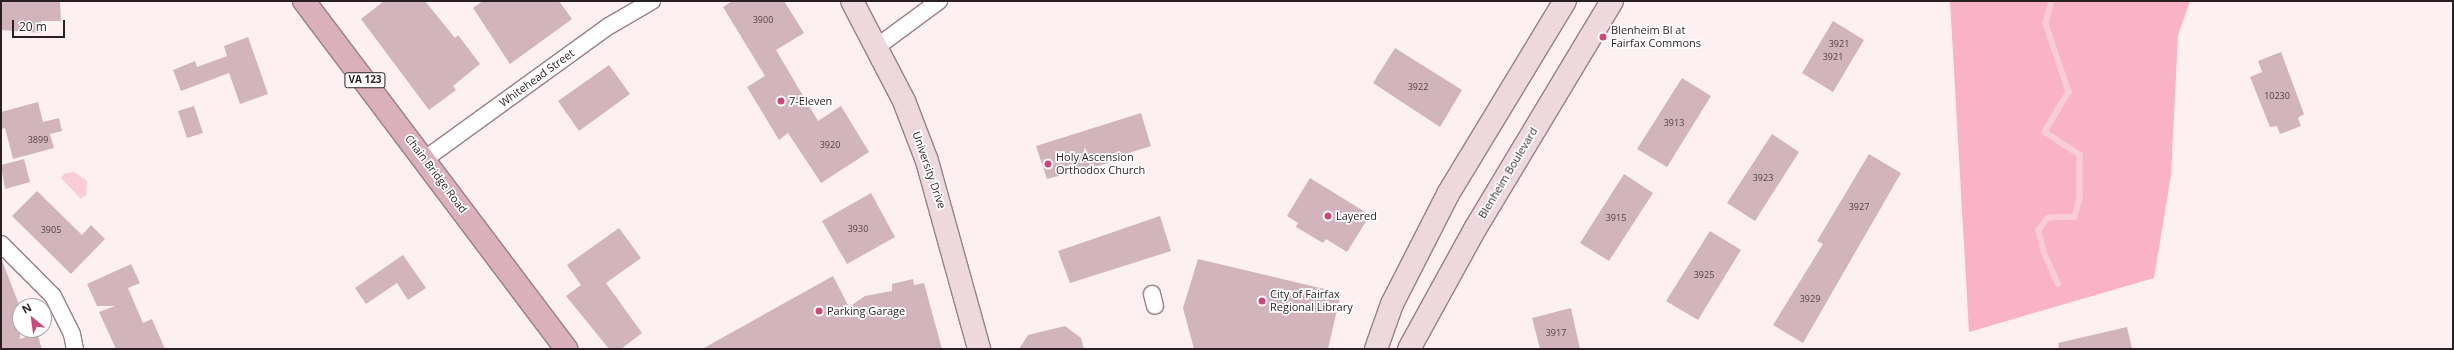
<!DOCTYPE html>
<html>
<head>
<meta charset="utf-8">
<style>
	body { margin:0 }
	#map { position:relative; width:2454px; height:350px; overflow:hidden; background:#fdf0f3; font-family:"Open Sans",sans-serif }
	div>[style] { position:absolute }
	.green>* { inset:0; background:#f9b2c6 }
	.water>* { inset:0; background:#f8cdd9 }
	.stream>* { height:5.5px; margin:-2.75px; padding:0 2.75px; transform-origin:2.75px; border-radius:2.75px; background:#f8cdd9 }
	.building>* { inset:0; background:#d2b4bc }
	.roads { filter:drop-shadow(1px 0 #9a7f86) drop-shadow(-1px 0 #9a7f86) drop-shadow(0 1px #9a7f86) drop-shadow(0 -1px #9a7f86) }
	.street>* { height:16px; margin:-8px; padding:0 8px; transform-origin:8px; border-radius:8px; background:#fff }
	.secondary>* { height:22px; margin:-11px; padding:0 11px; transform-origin:11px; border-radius:11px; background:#edd8de }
	.primary>* { height:22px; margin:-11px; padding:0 11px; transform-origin:11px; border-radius:11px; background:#dab0bd }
	.dots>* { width:11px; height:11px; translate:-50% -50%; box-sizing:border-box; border:2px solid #fff; border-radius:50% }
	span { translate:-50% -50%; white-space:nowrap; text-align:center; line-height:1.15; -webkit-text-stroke:3.5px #fff; paint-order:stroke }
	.number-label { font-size:9px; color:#544448 }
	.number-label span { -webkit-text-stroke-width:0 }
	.shield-label span { padding:1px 3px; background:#fff; border:1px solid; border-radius:3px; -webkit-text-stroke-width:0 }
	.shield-label { font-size:10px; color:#2a1f22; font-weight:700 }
	.poi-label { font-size:11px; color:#2a1f22 }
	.left { translate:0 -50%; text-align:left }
	.street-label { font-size:11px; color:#2a1f22 }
	.frame { position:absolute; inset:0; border:2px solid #2a1f22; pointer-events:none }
	.north { position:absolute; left:12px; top:298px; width:40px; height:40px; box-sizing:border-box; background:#fff; border:1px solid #aaa5a7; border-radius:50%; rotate:331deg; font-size:11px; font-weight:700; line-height:16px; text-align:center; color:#2a1f22 }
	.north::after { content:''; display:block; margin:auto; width:14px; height:18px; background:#cf4479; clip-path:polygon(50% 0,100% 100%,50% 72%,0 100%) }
	.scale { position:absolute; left:12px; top:20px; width:53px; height:18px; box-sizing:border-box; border:2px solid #2a1f22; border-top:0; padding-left:5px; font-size:12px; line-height:14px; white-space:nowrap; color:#2a1f22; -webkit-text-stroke:3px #fff; paint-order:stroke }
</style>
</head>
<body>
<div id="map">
	<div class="green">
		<div style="clip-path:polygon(1950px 1px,2190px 1px,2178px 35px,2171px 175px,2154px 278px,1969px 332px)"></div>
	</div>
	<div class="water">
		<div style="clip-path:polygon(74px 172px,87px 181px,86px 195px,81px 199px,61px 178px,65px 173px)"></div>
	</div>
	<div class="stream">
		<div style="left:2052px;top:1px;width:24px;rotate:105deg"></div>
		<div style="left:2046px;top:24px;width:72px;rotate:71.3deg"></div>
		<div style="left:2069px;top:92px;width:47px;rotate:121deg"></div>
		<div style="left:2045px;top:132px;width:42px;rotate:33.3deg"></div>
		<div style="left:2080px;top:155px;width:44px;rotate:90deg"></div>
		<div style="left:2080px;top:199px;width:19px;rotate:106deg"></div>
		<div style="left:2075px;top:217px;width:27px;rotate:178deg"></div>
		<div style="left:2048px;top:218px;width:15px;rotate:127deg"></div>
		<div style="left:2039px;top:230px;width:23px;rotate:77deg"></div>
		<div style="left:2044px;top:252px;width:35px;rotate:66deg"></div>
	</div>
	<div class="building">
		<div style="clip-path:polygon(1px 1px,60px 1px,61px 21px,41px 21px,41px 33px,1px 30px)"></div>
		<div style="clip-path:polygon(384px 1px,425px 1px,455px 38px,458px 35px,480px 64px,453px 86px,456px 90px,429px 110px,361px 19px)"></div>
		<div style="clip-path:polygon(483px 1px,559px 1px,572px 19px,510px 64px,473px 8px)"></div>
		<div style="clip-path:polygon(732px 1px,784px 1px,804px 33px,776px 50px,818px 121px,841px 106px,869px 152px,821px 183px,788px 133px,779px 140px,747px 87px,765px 76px,723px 7px)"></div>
		<div style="clip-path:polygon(1833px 21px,1864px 40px,1833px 92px,1802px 73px)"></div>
		<div style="clip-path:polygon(248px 37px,268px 94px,240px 104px,229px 73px,181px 91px,173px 70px,195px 61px,197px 67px,227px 56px,224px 46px)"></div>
		<div style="clip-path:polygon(1395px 48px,1462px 90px,1440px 127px,1373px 83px)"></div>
		<div style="clip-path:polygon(2281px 52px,2304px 114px,2298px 118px,2301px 126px,2280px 134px,2277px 126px,2270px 127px,2250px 77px,2262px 72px,2258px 61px)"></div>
		<div style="clip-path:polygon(609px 65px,630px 94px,579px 131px,558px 101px)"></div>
		<div style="clip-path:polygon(1682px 78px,1711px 96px,1667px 167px,1637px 149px)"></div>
		<div style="clip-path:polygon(38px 102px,43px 122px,59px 118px,62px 131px,50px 134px,54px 148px,13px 159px,5px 128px,1px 129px,1px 112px)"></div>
		<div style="clip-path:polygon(194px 106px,203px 133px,187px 138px,178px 111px)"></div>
		<div style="clip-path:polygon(1141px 113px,1151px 146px,1119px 156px,1121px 160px,1047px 179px,1036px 146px)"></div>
		<div style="clip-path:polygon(1772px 134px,1799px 152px,1755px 221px,1727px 203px)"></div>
		<div style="clip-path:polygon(1869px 154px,1901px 173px,1803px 343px,1773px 325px,1823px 244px,1817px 241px)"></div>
		<div style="clip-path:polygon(24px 159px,30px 182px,5px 189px,1px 165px)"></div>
		<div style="clip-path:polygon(1624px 174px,1653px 193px,1609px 261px,1580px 243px)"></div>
		<div style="clip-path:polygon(1310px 178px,1370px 215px,1347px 252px,1326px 239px,1323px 243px,1296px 227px,1298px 223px,1287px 216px)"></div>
		<div style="clip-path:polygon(37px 191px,82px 235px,91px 225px,105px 239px,71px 274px,12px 216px)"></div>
		<div style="clip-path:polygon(871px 193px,895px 237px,847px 264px,822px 221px)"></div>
		<div style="clip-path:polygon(1160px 216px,1171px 251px,1070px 283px,1058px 251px)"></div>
		<div style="clip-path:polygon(619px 228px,641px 258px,606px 283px,642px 333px,621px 349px,609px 349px,566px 296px,581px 285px,567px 265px)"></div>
		<div style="clip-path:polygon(1710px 231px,1741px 250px,1698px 320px,1666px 301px)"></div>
		<div style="clip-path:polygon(403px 255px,426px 288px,408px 300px,397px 283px,366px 304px,355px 288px)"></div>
		<div style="clip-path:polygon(1px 258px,20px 307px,20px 339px,37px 333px,42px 349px,1px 349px)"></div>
		<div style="clip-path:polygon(1198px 259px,1341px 293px,1328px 349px,1194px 349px,1183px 308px)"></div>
		<div style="clip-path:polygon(131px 264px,140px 283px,128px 288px,143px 323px,152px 319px,165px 349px,116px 349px,99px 312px,115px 306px,97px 306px,87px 284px)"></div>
		<div style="clip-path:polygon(833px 276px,849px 307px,865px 296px,892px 291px,892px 284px,913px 279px,914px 285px,924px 283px,942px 349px,702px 349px)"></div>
		<div style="clip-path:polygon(1571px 308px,1580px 349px,1540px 349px,1532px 318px)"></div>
		<div style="clip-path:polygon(1065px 326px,1081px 338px,1084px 349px,1019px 349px,1028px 335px)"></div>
		<div style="clip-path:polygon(2127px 327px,2132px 349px,2059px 349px,2058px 343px)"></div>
	</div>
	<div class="roads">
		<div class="street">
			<div style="left:878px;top:46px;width:76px;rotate:-36.4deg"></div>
			<div style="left:425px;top:159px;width:227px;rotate:-35.9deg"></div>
			<div style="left:609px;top:26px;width:50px;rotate:-30.2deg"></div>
			<div style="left:1px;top:244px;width:74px;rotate:45deg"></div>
			<div style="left:53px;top:296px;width:42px;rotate:63.4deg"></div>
			<div style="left:72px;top:334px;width:15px;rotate:79deg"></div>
			<div style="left:1152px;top:294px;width:12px;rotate:76deg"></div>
		</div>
		<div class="secondary">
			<div style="left:852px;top:1px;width:113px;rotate:62.5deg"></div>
			<div style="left:904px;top:101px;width:64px;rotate:69deg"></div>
			<div style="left:927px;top:161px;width:195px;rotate:74.5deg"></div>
			<div style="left:1376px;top:349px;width:48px;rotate:-70.4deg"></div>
			<div style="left:1392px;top:304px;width:123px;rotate:-63deg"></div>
			<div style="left:1448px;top:194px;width:226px;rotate:-58.8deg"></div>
			<div style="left:1409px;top:349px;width:137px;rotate:-61.2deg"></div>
			<div style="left:1475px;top:229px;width:266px;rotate:-59deg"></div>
		</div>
		<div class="primary">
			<div style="left:304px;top:1px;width:436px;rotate:53deg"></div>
		</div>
	</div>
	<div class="dots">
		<div style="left:1603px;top:37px;background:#cf4479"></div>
		<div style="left:781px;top:101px;background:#cf4479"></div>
		<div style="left:1048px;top:164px;background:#cf4479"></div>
		<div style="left:1328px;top:216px;background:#cf4479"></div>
		<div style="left:1262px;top:301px;background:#cf4479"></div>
		<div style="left:819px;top:311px;background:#cf4479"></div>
	</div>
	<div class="number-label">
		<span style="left:763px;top:20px">3900</span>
		<span style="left:1839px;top:44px">3921</span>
		<span style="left:1833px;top:57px">3921</span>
		<span style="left:1418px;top:87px">3922</span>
		<span style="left:2277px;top:96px">10230</span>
		<span style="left:1674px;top:123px">3913</span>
		<span style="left:38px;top:140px">3899</span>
		<span style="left:830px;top:145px">3920</span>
		<span style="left:1763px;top:178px">3923</span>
		<span style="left:1859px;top:207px">3927</span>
		<span style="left:1616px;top:218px">3915</span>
		<span style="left:858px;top:229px">3930</span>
		<span style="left:51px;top:230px">3905</span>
		<span style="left:1704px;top:275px">3925</span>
		<span style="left:1810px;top:299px">3929</span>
		<span style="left:1556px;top:333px">3917</span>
	</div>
	<div class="shield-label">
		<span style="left:365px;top:80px">VA 123</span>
	</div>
	<div class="poi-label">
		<span class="left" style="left:1611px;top:37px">Blenheim Bl at<br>Fairfax Commons</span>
		<span class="left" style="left:789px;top:101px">7-Eleven</span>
		<span class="left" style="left:1056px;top:164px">Holy Ascension<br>Orthodox Church</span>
		<span class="left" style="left:1336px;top:216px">Layered</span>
		<span class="left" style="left:1270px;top:301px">City of Fairfax<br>Regional Library</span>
		<span class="left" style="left:827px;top:311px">Parking Garage</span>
	</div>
	<div class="street-label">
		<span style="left:537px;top:78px;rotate:-36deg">Whitehead Street</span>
		<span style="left:929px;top:170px;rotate:71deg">University Drive</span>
		<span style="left:1508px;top:173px;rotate:-59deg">Blenheim Boulevard</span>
		<span style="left:436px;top:174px;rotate:53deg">Chain Bridge Road</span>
	</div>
	<div class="frame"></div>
	<div class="north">N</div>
	<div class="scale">20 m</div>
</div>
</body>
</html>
